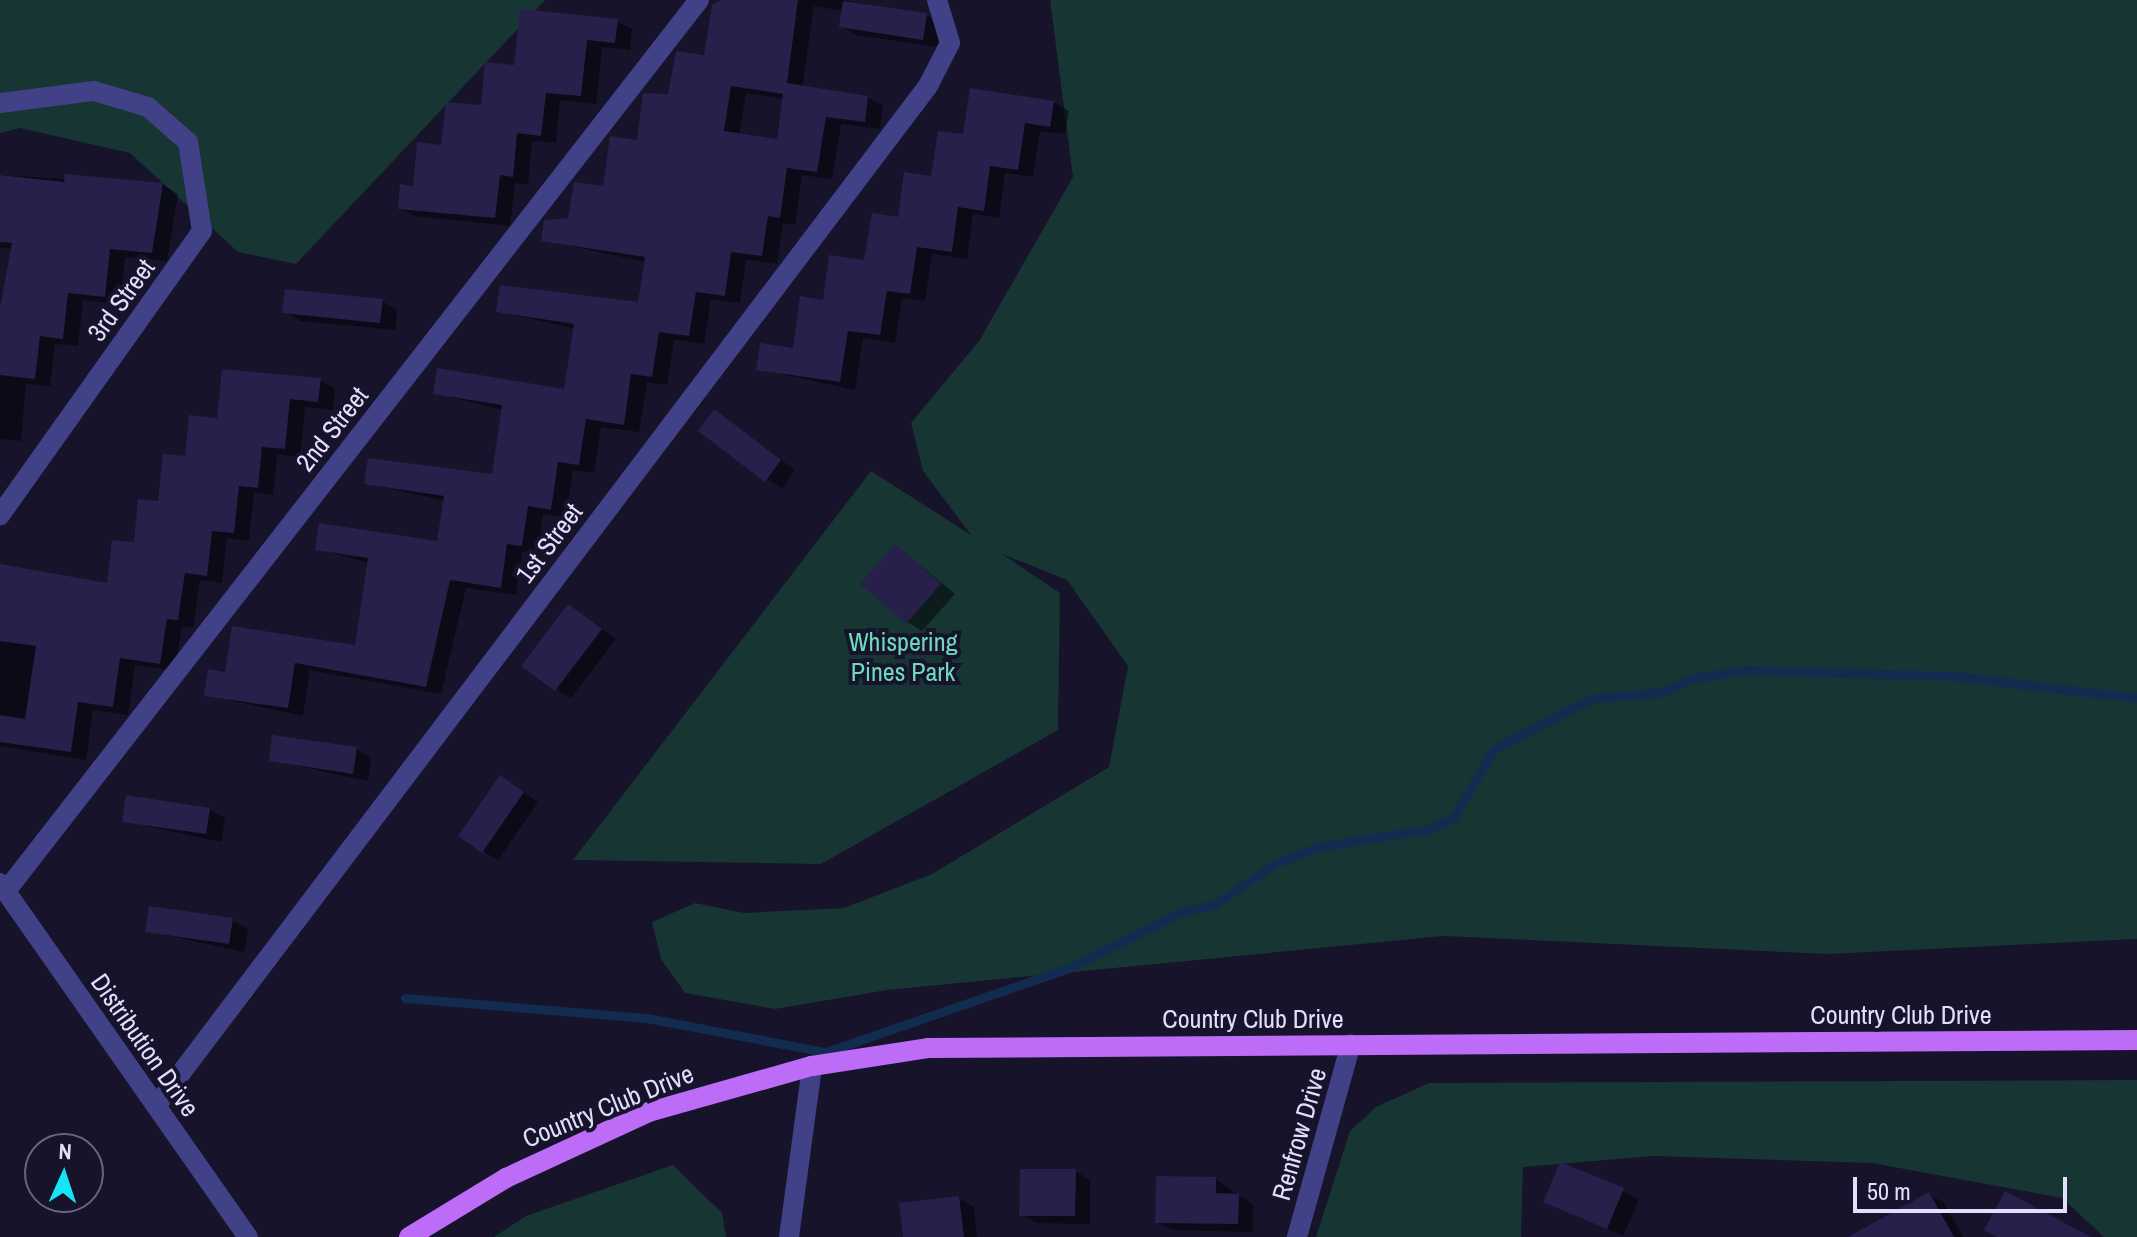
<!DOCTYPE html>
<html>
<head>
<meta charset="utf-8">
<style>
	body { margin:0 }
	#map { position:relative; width:2137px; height:1237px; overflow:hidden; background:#16132b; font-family:"Archivo Narrow",sans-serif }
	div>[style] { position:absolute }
	.green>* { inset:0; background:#163533 }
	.shadow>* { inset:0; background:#0007 }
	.stream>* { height:9px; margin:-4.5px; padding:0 4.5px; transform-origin:4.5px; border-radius:4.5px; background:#122c50 }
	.building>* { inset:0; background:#27204b }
	.minor>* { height:20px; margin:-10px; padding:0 10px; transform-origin:10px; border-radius:10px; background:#414187 }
	.major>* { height:20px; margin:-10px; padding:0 10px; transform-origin:10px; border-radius:10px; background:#bd6cf7 }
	span { translate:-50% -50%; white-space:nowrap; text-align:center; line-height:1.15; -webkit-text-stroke:8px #16132b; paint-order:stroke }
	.street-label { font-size:26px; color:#e1dffd }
	.park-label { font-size:26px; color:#6ddbbb }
	.north { position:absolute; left:24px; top:1133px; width:80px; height:80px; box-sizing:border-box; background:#16132b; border:2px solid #67657f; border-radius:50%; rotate:3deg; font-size:22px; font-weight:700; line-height:32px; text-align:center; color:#e1dffd }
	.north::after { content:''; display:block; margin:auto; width:28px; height:36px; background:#16e6f3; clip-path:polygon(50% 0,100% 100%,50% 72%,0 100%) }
	.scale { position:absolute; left:1853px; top:1177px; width:214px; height:36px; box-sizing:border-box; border:4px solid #e1dffd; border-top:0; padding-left:10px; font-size:24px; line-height:28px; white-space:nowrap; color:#e1dffd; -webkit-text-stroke:6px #16132b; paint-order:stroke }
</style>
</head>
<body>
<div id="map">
	<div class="green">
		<div style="clip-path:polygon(0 0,545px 0,296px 264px,238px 252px,130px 153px,20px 128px,0 133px)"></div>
		<div style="clip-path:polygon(1050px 0,2137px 0,2137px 939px,1828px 954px,1444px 936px,887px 990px,775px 1009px,685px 993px,661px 959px,652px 922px,695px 903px,744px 913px,844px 908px,932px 874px,1109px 767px,1128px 666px,1067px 580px,1002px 554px,1060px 593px,1058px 730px,821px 864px,573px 860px,871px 471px,971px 535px,923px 471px,911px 423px,979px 341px,1073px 177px)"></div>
		<div style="clip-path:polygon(2137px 1080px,2137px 1237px,2104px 1237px,2062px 1198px,1872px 1163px,1653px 1156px,1523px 1167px,1521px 1237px,1316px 1237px,1350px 1131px,1376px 1107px,1429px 1083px)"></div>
		<div style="clip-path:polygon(673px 1165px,722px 1213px,726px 1237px,494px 1237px,526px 1216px)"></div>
	</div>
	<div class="shadow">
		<div style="clip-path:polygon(evenodd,743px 0,843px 0,926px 15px,942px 24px,938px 47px,856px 35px,841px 26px,843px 11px,814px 6px,802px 88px,868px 97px,883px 106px,880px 129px,841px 124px,832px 179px,802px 175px,795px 225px,783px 223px,777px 264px,746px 259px,740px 303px,711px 299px,704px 344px,674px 339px,667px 385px,647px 382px,639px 432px,601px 427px,594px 473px,573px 470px,566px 517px,543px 514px,538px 554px,522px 552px,516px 595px,466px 588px,441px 694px,310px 670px,303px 716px,206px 695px,227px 674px,356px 647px,370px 563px,317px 549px,439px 543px,445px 501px,367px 483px,494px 476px,503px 410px,435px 393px,566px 391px,576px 329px,498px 311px,640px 304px,646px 262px,543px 240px,604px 188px,743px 0,746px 93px,784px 99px,778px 141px,739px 135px,746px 93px)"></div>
		<div style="clip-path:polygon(617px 21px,632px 29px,630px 50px,602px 47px,596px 104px,560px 100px,556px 143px,532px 141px,528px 184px,515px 183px,510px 226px,415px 216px,400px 208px,516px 67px)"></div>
		<div style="clip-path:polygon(1054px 102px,1069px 111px,1065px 134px,1040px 131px,1033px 177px,1005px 173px,999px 218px,973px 214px,967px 259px,932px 254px,925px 301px,902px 298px,895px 343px,863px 338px,855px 390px,758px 369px,795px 351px,825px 302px,866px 262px,965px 137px)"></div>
		<div style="clip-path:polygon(0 175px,163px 185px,178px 194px,167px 261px,125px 257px,120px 304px,83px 300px,78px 346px,55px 344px,50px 386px,26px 384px,21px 441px,0 439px,0 310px,13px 249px,0 248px)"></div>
		<div style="clip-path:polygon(382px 301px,397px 310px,395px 330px,300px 321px,285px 312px)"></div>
		<div style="clip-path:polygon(320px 380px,335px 389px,333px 410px,305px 407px,300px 457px,277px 454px,273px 495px,254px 493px,249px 541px,227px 538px,222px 583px,200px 580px,193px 628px,182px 626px,175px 671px,135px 665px,128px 715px,93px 710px,86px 760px,0 746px,0 566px,108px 585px,187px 458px)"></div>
		<div style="clip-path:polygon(715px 412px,795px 470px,782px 489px,700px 430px)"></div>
		<div style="clip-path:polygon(896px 546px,955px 594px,922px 631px,907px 622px)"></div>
		<div style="clip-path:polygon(583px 615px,616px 639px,571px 698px,556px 689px)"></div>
		<div style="clip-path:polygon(356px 749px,371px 758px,368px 781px,271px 760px)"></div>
		<div style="clip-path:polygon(516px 787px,538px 802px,498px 860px,483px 851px)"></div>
		<div style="clip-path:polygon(210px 810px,225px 818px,221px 842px,124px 821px)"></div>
		<div style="clip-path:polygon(232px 920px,248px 929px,244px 952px,147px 931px)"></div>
		<div style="clip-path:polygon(1561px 1164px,1639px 1199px,1623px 1236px,1546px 1201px)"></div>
		<div style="clip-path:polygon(1075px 1171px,1090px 1180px,1090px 1224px,1036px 1223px,1021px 1214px)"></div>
		<div style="clip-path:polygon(1216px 1179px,1253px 1205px,1253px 1232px,1172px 1230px,1157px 1222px)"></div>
		<div style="clip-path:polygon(1929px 1194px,1944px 1203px,1963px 1237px,1877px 1237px)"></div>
		<div style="clip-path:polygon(959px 1198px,974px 1207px,977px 1237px,905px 1237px)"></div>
	</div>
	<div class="stream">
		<div style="left:405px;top:998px;width:243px;rotate:4.7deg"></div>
		<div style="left:647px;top:1018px;width:182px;rotate:10.8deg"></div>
		<div style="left:826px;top:1052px;width:257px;rotate:-19.1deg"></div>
		<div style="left:1069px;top:968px;width:128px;rotate:-26.4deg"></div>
		<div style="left:1184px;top:911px;width:33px;rotate:-12deg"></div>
		<div style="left:1216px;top:904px;width:73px;rotate:-34.3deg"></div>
		<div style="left:1276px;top:863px;width:45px;rotate:-20.9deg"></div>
		<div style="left:1318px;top:847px;width:112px;rotate:-9.2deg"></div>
		<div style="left:1429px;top:829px;width:26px;rotate:-25deg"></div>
		<div style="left:1453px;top:818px;width:80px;rotate:-59.3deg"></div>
		<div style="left:1494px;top:749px;width:108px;rotate:-27.5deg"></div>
		<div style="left:1590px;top:699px;width:72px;rotate:-5.6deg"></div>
		<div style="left:1662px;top:692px;width:35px;rotate:-24deg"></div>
		<div style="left:1694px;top:678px;width:54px;rotate:-8.6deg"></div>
		<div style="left:1747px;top:670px;width:206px;rotate:1.7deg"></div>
		<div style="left:1953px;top:676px;width:185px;rotate:6.8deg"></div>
	</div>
	<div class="building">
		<div style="clip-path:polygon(evenodd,721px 0,798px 0,787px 83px,868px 96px,865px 122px,826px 117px,817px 172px,787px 168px,780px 218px,768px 216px,762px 256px,731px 252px,725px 296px,696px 292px,689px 336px,659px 332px,652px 377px,631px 374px,624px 425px,586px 419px,579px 465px,558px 462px,551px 510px,528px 506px,522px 546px,507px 544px,501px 588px,450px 580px,426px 687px,295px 663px,288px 708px,204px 696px,208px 669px,225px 672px,232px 626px,355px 645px,368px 558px,315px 550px,319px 523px,437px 541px,444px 496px,364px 484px,368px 458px,492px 474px,502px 405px,433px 394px,437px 368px,564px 389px,574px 324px,496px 312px,500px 285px,638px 302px,645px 257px,541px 241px,544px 220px,568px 218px,574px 182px,603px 186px,610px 136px,637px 140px,643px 93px,668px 94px,676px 51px,704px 55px,712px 5px,721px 0,731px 86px,783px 94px,777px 139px,724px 131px,731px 86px)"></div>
		<div style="clip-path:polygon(843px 1px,927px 13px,923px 40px,839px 27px)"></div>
		<div style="clip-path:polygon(520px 9px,618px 19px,615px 43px,587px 40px,581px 96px,546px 93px,541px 136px,517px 133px,513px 177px,500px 175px,495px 218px,398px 209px,400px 184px,413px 186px,417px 142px,441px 145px,446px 102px,481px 105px,485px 62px,514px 65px)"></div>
		<div style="clip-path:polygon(970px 88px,1054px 101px,1050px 127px,1025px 123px,1018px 170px,990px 166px,984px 211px,958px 207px,952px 252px,917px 247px,910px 294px,887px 291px,880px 335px,848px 331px,840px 382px,756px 370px,760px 343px,793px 348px,800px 296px,823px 300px,829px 255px,864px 260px,872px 213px,898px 217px,904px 172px,931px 176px,938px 131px,963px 134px)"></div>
		<div style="clip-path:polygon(65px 174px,163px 183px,152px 253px,110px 249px,105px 297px,68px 293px,63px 339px,40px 336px,35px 379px,0 375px,0 308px,12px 243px,0 242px,0 175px,64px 182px)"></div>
		<div style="clip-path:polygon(285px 289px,383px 299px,380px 323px,282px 313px)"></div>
		<div style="clip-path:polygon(222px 369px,321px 378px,318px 402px,290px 399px,285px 449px,262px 447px,258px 488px,239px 486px,234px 533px,212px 531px,207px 576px,185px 573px,178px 620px,167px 619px,160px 664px,120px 658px,113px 707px,78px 702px,71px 752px,0 742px,0 715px,25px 719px,36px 646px,0 641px,0 564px,107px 583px,112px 540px,134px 542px,138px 499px,158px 501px,163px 454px,185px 456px,189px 415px,217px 418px)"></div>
		<div style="clip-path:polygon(714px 409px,781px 460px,765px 482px,698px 431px)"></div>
		<div style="clip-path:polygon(895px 544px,941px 584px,906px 624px,860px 584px)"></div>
		<div style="clip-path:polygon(568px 604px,602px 629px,555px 691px,521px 666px)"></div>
		<div style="clip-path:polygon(272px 735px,357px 747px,353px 774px,269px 761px)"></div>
		<div style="clip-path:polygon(500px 775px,524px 792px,482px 853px,458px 836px)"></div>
		<div style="clip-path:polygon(126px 795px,210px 808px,206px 834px,122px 822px)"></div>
		<div style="clip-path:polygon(149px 906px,233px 918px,229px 944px,145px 932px)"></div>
		<div style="clip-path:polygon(1560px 1162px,1624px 1188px,1607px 1229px,1543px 1202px)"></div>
		<div style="clip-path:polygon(1020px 1169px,1076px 1169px,1075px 1216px,1019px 1216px)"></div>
		<div style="clip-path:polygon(1156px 1176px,1216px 1177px,1216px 1193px,1239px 1194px,1238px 1224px,1155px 1223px)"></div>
		<div style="clip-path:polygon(2005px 1191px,2091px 1237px,1997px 1237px,1984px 1230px)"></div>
		<div style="clip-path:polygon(1929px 1192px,1954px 1237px,1848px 1237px)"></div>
		<div style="clip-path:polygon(959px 1196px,964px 1237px,903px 1237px,899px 1203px)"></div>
	</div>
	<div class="minor">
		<div style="left:0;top:103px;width:95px;rotate:-7.3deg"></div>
		<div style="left:94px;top:91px;width:56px;rotate:16.5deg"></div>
		<div style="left:148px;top:107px;width:53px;rotate:41.2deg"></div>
		<div style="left:188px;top:142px;width:90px;rotate:81.1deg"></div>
		<div style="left:202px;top:231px;width:349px;rotate:125.4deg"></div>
		<div style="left:0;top:883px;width:432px;rotate:55deg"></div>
		<div style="left:6px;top:891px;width:1129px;rotate:-52.13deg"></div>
		<div style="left:156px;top:1106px;width:1279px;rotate:-52.88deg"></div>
		<div style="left:928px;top:86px;width:48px;rotate:-62.9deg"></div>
		<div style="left:950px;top:43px;width:45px;rotate:-106.8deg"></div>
		<div style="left:789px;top:1237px;width:173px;rotate:-82.3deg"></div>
		<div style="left:1297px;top:1237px;width:200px;rotate:-74.4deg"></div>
	</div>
	<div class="major">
		<div style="left:409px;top:1237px;width:114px;rotate:-31.3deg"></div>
		<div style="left:506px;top:1178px;width:157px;rotate:-24.8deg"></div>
		<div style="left:649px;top:1112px;width:169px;rotate:-15.8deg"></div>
		<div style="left:812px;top:1066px;width:117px;rotate:-8.8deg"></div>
		<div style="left:928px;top:1048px;width:1209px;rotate:-0.38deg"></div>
	</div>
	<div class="street-label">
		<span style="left:121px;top:300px;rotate:-54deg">3rd Street</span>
		<span style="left:332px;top:429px;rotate:-52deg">2nd Street</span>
		<span style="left:549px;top:543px;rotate:-53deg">1st Street</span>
		<span style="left:1901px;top:1015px">Country Club Drive</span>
		<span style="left:1253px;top:1019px">Country Club Drive</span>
		<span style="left:145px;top:1045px;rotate:55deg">Distribution Drive</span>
		<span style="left:608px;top:1106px;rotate:-22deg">Country Club Drive</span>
		<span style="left:1299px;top:1134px;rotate:-74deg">Renfrow Drive</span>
	</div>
	<div class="park-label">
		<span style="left:903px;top:657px">Whispering<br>Pines Park</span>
	</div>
	<div class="north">N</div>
	<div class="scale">50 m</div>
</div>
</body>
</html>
